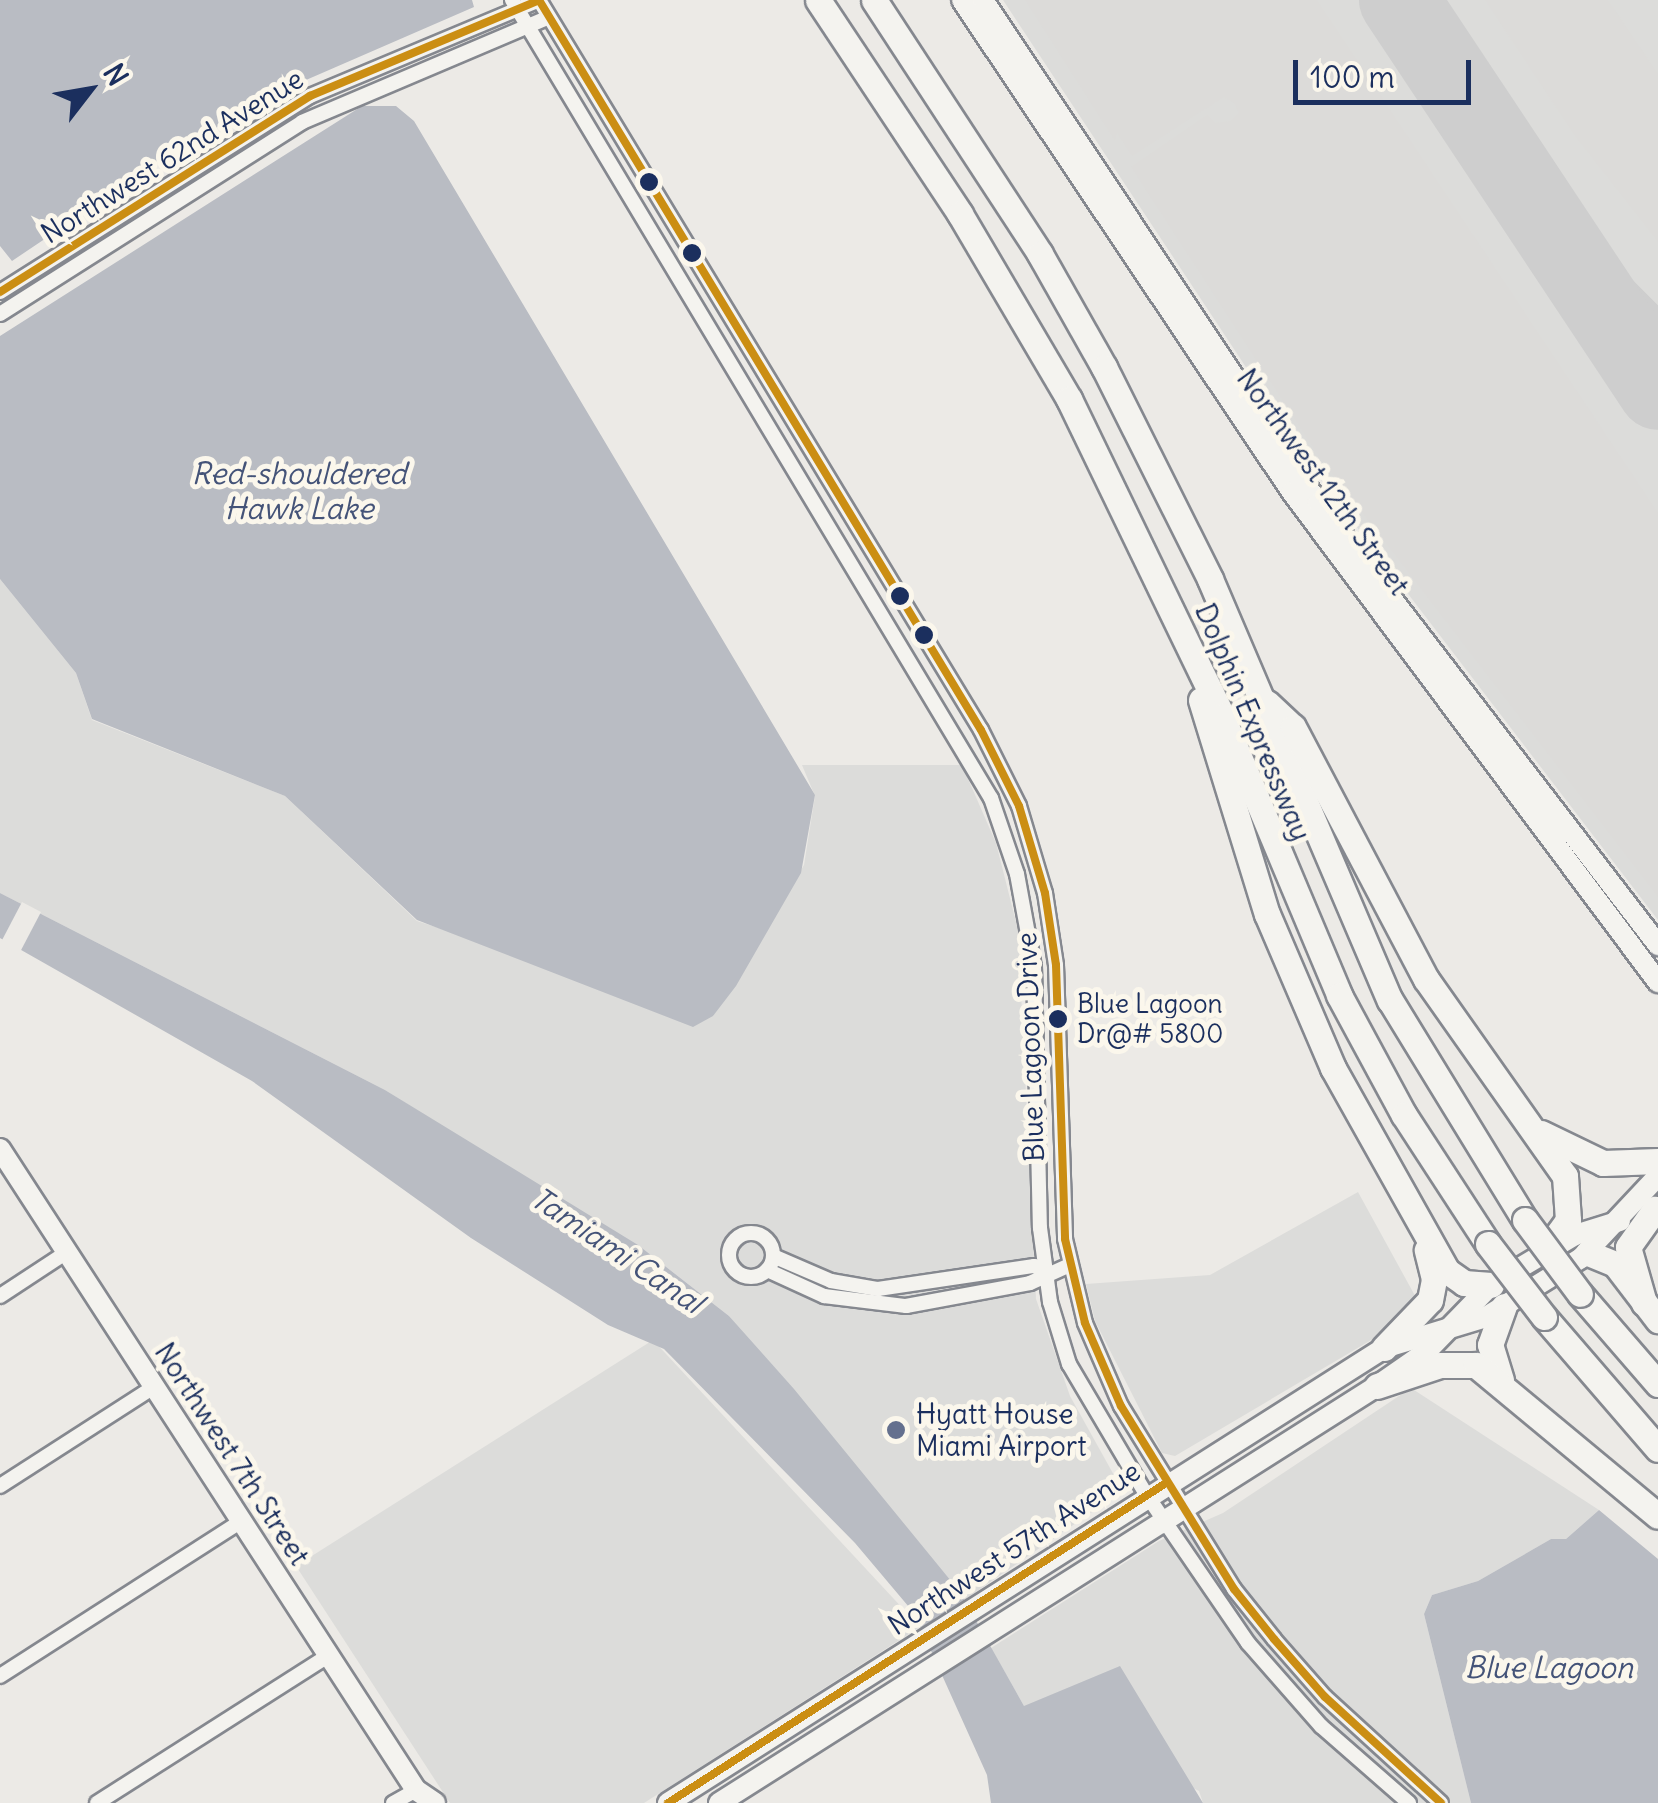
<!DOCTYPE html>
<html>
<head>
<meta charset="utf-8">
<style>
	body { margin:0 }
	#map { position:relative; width:1658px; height:1803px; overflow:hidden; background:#eceae6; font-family:Delius,sans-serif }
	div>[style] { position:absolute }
	.built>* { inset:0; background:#dcdcda }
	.green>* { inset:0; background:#dcdbd9 }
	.water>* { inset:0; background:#b9bcc3 }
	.pier>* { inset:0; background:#eceae6 }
	.taxiway>* { height:32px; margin:-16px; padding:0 16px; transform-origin:16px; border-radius:16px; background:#cecece }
	.runway>* { height:80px; margin:-40px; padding:0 40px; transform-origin:40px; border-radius:40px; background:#cecece }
	.roads { filter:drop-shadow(2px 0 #85888f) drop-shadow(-2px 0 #85888f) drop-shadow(0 2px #85888f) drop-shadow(0 -2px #85888f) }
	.minor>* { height:14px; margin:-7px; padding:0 7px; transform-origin:7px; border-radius:7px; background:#f4f3ef }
	.minor>.ring { margin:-7px; padding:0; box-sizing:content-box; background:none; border:14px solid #f4f3ef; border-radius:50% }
	.secondary>* { height:20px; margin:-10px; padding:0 10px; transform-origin:10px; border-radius:10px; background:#f4f3ef }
	.motorway>* { height:25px; margin:-12.5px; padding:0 12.5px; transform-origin:12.5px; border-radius:12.5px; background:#f4f3ef }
	.bridges { filter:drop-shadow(2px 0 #85888f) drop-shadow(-2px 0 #85888f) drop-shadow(0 2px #85888f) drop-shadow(0 -2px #85888f) }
	.motorway-bridge>* { height:25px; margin:-12.5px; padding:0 12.5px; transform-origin:12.5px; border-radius:12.5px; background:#f4f3ef }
	.bus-1>* { height:8px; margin:-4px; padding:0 4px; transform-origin:4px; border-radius:4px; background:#cb8e13 }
	.dots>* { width:28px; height:28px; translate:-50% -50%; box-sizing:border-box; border:5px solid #fbf7ec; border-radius:50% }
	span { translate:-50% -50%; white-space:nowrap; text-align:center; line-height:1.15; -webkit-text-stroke:10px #fbf7ec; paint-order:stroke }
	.bus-label { font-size:26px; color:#1b2f5e }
	.left { translate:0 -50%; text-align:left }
	.street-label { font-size:28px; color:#1b2f5e }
	.poi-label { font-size:28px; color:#1b2f5e }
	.water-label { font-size:30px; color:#445378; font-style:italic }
	.north { position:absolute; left:40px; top:40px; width:100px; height:100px; -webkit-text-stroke:8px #fbf7ec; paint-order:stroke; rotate:59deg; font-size:28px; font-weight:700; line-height:40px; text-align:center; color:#1b2f5e }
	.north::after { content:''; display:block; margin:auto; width:35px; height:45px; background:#1b2f5e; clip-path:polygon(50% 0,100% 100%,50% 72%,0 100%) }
	.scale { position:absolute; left:1293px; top:60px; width:178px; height:45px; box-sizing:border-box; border:5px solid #1b2f5e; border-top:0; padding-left:12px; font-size:30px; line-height:35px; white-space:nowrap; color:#1b2f5e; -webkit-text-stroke:8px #fbf7ec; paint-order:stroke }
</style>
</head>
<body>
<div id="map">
	<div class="built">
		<div style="clip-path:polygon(1003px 0,1658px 0,1658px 920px,1320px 479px)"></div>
		<div style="clip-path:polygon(0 579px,76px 673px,92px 720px,285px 796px,417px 921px,713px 1016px,804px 865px,815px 796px,802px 765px,962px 765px,996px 843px,1018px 930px,1036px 1299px,1070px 1396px,1115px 1477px,1111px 1499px,964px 1600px,729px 1316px,665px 1266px,385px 1090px,0 893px)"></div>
		<div style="clip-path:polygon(1358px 1192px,1419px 1303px,1400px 1323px,1175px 1456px,1162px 1453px,1095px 1321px,1086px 1284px,1210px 1275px)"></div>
		<div style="clip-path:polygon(653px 1340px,920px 1627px,644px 1803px,450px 1803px,296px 1566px)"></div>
		<div style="clip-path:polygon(1411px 1388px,1599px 1510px,1566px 1539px,1551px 1539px,1478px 1581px,1432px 1595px,1424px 1614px,1471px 1803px,1203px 1803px,1199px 1791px,1024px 1706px,991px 1648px,1159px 1541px,1223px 1513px)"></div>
	</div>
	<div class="green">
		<div style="clip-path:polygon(1025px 0,1317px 0,1658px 513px,1658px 897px,1318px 455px,1131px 167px,1207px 115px,1215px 123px,1231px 121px,1239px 113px,1235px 104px,1224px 97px,1132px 156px,1117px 133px,1115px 141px)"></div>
		<div style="clip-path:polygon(1485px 0,1608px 0,1658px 74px,1658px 242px,1575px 136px)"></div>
	</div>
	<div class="water">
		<div style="clip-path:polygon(0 0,472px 0,474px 7px,283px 90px,177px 150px,12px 261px,0 246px)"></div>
		<div style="clip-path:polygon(362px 106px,396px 106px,414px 121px,815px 795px,801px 873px,736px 986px,713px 1016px,693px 1027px,417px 920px,285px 796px,92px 719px,76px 673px,0 579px,0 336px)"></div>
		<div style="clip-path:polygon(0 893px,385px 1090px,638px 1245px,729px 1316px,794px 1389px,960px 1592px,1024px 1706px,1120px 1666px,1203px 1803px,991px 1803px,987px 1775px,914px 1613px,855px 1543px,664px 1349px,608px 1325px,471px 1238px,252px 1081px,0 938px)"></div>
		<div style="clip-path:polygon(1599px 1510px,1658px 1559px,1658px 1803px,1471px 1803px,1424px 1614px,1432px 1595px,1478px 1581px,1551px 1539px,1566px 1539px)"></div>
	</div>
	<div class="pier">
		<div style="clip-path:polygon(22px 902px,41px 912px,19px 954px,0 944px)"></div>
	</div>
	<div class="taxiway">
		<div style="left:1441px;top:62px;width:248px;rotate:53deg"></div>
		<div style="left:1590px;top:260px;width:96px;rotate:45deg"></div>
	</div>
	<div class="runway">
		<div style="left:1399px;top:0;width:468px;rotate:56.4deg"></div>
	</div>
	<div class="roads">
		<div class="minor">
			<div style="left:512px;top:0;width:931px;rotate:59.03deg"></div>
			<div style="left:991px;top:798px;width:80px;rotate:71.1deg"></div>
			<div style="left:1017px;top:874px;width:95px;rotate:79.6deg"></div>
			<div style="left:1034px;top:967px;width:261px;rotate:88.7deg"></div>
			<div style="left:1040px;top:1228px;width:75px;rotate:82.3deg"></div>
			<div style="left:1050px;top:1302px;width:65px;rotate:73deg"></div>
			<div style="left:1069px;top:1364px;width:151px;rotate:59.4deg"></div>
			<div style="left:1146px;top:1494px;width:181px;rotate:55.6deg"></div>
			<div style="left:1248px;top:1643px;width:111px;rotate:48.7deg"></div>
			<div style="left:1321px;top:1726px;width:117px;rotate:41.2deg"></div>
			<div style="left:539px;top:0;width:853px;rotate:58.81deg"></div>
			<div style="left:981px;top:730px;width:85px;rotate:63.4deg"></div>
			<div style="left:1019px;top:806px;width:91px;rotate:73.4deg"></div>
			<div style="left:1045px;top:893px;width:73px;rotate:81.3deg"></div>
			<div style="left:1056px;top:965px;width:274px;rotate:88.1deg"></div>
			<div style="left:1065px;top:1239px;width:86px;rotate:76.6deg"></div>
			<div style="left:1085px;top:1323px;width:90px;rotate:66.6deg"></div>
			<div style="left:1121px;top:1406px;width:215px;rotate:58.3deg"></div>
			<div style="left:1234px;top:1589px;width:64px;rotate:51.3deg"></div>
			<div style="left:1274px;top:1639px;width:77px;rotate:48.7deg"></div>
			<div style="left:1325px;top:1697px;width:157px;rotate:42.4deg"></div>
			<div style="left:0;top:292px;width:367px;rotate:-32.3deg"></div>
			<div style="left:310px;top:96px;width:248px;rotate:-22.7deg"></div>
			<div style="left:0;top:314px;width:358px;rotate:-32.4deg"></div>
			<div style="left:302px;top:122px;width:268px;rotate:-23deg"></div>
			<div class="ring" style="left:729px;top:1233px;width:30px;height:30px"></div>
			<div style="left:773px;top:1256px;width:63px;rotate:23.3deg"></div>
			<div style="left:831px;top:1281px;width:48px;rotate:9.7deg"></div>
			<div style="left:878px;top:1289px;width:158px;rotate:-8.4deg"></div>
			<div style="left:1034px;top:1266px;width:12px;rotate:24deg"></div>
			<div style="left:767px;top:1270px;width:63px;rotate:24.5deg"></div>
			<div style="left:824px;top:1296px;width:83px;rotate:7deg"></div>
			<div style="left:906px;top:1306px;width:126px;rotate:-10.5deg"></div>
			<div style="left:1030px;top:1283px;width:44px;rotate:-24.2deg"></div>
			<div style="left:0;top:1296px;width:80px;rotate:-33.3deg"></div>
			<div style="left:0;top:1486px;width:184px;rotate:-32.8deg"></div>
			<div style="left:0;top:1676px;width:289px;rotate:-32.7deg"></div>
			<div style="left:97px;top:1803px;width:275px;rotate:-32.5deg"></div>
			<div style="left:393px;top:1803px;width:26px;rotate:-29deg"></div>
		</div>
		<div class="secondary">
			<div style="left:962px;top:0;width:592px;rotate:56.15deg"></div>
			<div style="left:1292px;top:492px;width:612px;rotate:53.24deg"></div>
			<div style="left:983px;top:0;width:604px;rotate:56.34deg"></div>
			<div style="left:1318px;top:503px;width:558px;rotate:52.43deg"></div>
			<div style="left:0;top:1149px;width:764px;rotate:57.02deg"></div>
			<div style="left:416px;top:1790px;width:23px;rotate:34deg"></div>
			<div style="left:668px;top:1803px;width:848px;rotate:-32.43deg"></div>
			<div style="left:1384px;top:1348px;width:107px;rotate:-16.9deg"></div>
			<div style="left:1486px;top:1317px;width:112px;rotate:-31.8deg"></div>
			<div style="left:1581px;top:1258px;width:112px;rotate:-46.8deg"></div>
			<div style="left:719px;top:1803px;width:779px;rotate:-32.36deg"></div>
			<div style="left:1377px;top:1386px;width:60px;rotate:-34.8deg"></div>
			<div style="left:1426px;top:1352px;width:93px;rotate:-45.9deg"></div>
			<div style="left:1491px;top:1285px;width:98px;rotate:-30.8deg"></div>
			<div style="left:1575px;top:1235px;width:47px;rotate:-17.3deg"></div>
		</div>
		<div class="motorway">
			<div style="left:818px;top:0;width:257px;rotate:56.4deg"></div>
			<div style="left:960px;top:214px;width:215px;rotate:59.5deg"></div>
			<div style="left:1069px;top:399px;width:352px;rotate:64.2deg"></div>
			<div style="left:1222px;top:716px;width:303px;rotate:67.2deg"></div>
			<div style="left:1339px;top:995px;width:136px;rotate:61.6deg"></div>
			<div style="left:1404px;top:1115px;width:154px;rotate:56.9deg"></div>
			<div style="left:874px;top:0;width:303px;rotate:56.8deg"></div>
			<div style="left:1040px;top:254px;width:130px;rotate:60.5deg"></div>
			<div style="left:1104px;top:367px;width:237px;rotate:63.4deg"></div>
			<div style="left:1210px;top:579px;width:458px;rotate:66.9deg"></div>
			<div style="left:1390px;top:1000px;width:258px;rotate:58.5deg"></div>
			<div style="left:1201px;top:700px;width:224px;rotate:72.9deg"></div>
			<div style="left:1267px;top:914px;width:168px;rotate:66.8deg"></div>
			<div style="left:1333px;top:1068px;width:233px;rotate:60.7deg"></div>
			<div style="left:1447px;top:1271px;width:21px;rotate:35deg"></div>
			<div style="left:1464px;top:1283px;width:27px;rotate:4deg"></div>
			<div style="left:1267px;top:703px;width:35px;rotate:43deg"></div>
			<div style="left:1293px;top:727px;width:285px;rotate:62.2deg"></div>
			<div style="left:1426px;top:979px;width:241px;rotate:54.8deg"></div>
			<div style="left:1565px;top:1176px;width:44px;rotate:86.1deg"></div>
			<div style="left:1568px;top:1220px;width:39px;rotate:126deg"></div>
			<div style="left:1541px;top:1133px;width:69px;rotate:25.8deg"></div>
			<div style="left:1603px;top:1163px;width:55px;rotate:-2.1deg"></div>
			<div style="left:1588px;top:1253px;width:29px;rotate:22deg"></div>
			<div style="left:1615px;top:1264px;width:71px;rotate:52.5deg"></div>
			<div style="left:1580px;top:1294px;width:119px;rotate:49.1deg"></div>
			<div style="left:1644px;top:1303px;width:58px;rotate:-105.9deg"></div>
			<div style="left:1628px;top:1247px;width:47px;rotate:-54.6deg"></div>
			<div style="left:1544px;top:1317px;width:174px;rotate:49.2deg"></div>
			<div style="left:1384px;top:1348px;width:66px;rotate:-46.2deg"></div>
			<div style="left:1430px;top:1300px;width:21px;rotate:-79deg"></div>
			<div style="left:1434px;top:1279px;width:30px;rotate:-104deg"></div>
			<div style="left:1501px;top:1380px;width:37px;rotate:-107deg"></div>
			<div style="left:1490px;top:1345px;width:41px;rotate:-70.3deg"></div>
			<div style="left:1377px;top:1386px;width:66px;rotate:-18.4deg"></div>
			<div style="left:1440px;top:1365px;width:36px"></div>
			<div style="left:1476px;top:1365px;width:236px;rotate:39.7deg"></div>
		</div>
	</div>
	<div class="bridges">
		<div class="motorway-bridge">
			<div style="left:1525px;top:1220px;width:92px;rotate:53.4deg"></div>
			<div style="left:1488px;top:1244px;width:92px;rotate:52.5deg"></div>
		</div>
	</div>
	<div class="bus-1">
		<div style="left:0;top:292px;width:367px;rotate:-32.3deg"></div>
		<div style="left:310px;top:96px;width:248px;rotate:-22.7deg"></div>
		<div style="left:539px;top:0;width:853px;rotate:58.81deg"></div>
		<div style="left:981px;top:730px;width:85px;rotate:63.4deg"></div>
		<div style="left:1019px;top:806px;width:91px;rotate:73.4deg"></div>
		<div style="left:1045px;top:893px;width:73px;rotate:81.3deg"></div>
		<div style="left:1056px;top:965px;width:274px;rotate:88.1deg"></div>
		<div style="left:1065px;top:1239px;width:86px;rotate:76.6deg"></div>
		<div style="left:1085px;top:1323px;width:90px;rotate:66.6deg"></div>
		<div style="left:1121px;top:1406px;width:215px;rotate:58.3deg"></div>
		<div style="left:1234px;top:1589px;width:64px;rotate:51.3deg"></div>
		<div style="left:1274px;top:1639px;width:77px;rotate:48.7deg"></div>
		<div style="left:1325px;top:1697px;width:157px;rotate:42.4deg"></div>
		<div style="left:668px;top:1803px;width:592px;rotate:-32.72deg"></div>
	</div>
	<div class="dots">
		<div style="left:649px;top:182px;background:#1b2f5e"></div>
		<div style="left:692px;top:253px;background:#1b2f5e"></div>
		<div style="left:900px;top:596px;background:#1b2f5e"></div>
		<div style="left:924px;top:635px;background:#1b2f5e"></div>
		<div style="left:1058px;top:1019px;background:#1b2f5e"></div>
		<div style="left:896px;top:1430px;background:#64708e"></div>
	</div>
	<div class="bus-label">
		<span class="left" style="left:1077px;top:1019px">Blue Lagoon<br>Dr@# 5800</span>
	</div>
	<div class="street-label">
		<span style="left:172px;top:156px;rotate:-32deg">Northwest 62nd Avenue</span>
		<span style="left:1323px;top:482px;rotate:54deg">Northwest 12th Street</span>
		<span style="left:1253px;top:722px;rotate:67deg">Dolphin Expressway</span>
		<span style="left:1030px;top:1047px;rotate:-92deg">Blue Lagoon Drive</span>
		<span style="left:232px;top:1454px;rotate:57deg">Northwest 7th Street</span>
		<span style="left:1014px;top:1548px;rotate:-33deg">Northwest 57th Avenue</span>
	</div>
	<div class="poi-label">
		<span class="left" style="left:916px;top:1430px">Hyatt House<br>Miami Airport</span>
	</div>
	<div class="water-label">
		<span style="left:299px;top:490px">Red-shouldered<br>Hawk Lake</span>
		<span style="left:617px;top:1250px;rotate:34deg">Tamiami Canal</span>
		<span style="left:1549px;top:1667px">Blue Lagoon</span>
	</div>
	<div class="north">N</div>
	<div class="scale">100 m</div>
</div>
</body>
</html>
